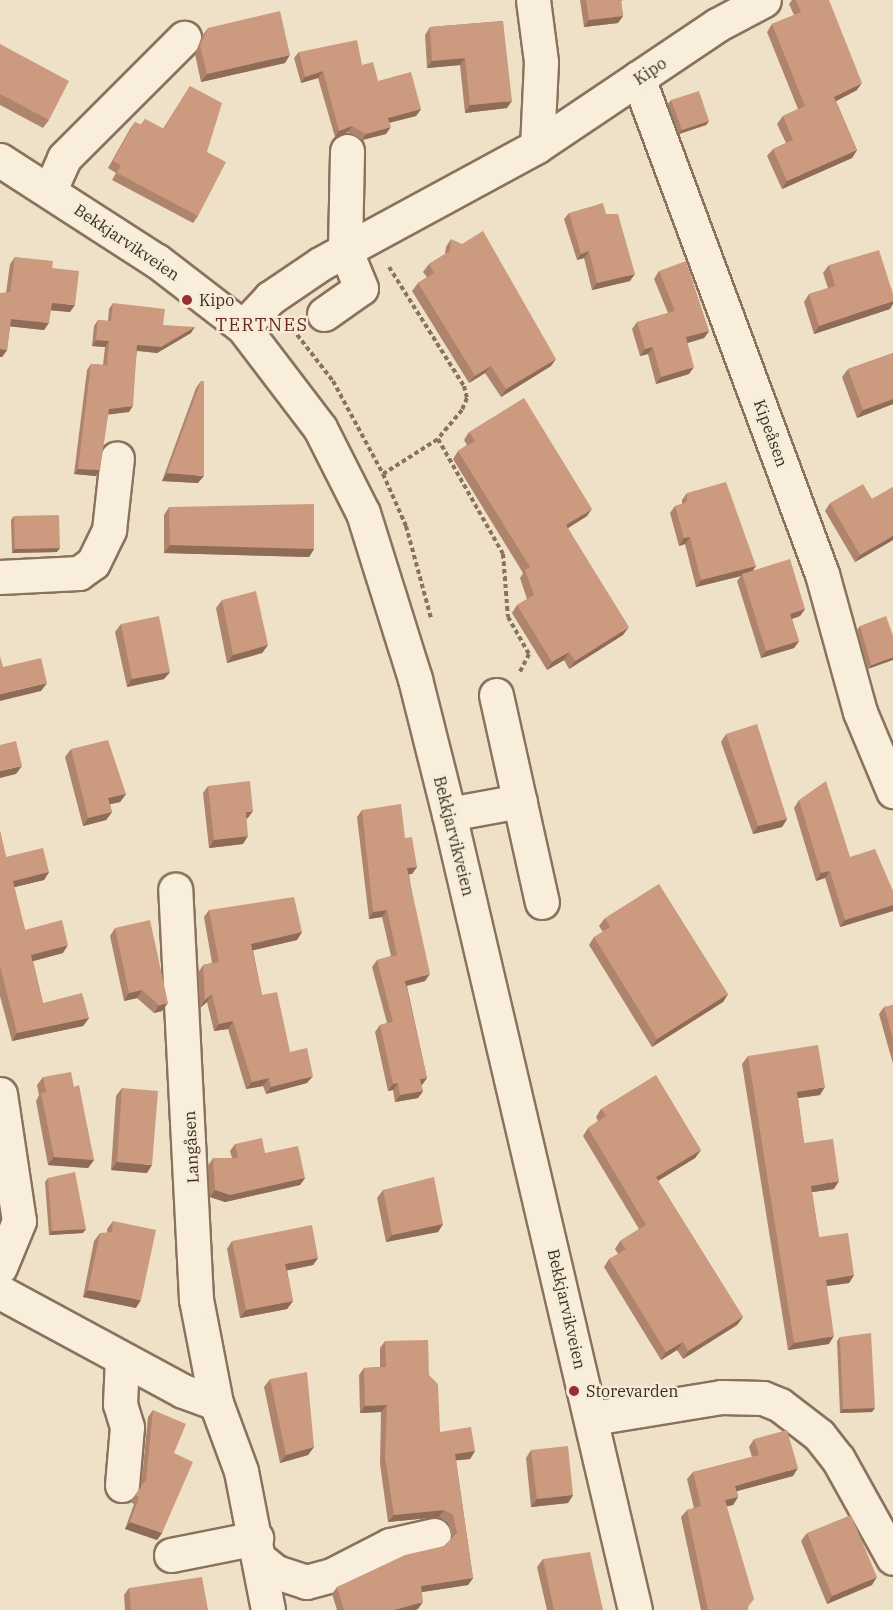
<!DOCTYPE html>
<html>
<head>
<meta charset="utf-8">
<style>
	body { margin:0 }
	#map { position:relative; width:893px; height:1610px; overflow:hidden; background:#eee1c8; font-family:"IBM Plex Serif",serif }
	div>[style] { position:absolute }
	.path>* { height:4px; margin-top:-2px; transform-origin:0; background:repeating-linear-gradient(90deg,#8a725d 0 4.5px,transparent 0 7.5px) }
	.roads { filter:drop-shadow(2px 0 #8a725d) drop-shadow(-2px 0 #8a725d) drop-shadow(0 2px #8a725d) drop-shadow(0 -2px #8a725d) }
	.minor>* { height:33px; margin:-16.5px; padding:0 16.5px; transform-origin:16.5px; border-radius:16.5px; background:#f9eedb }
	.wall>* { inset:0; background:#af846c }
	.shaded-wall>* { inset:0; background:#8f6c58 }
	.building>* { inset:0; background:#cc9a7e }
	.dots>* { width:16px; height:16px; translate:-50% -50%; box-sizing:border-box; border:3px solid #f6ebd7; border-radius:50% }
	span { translate:-50% -50%; white-space:nowrap; text-align:center; line-height:1.15; -webkit-text-stroke:4.5px #f6ebd7; paint-order:stroke }
	.street-label { font-size:16px; color:#3b2c20 }
	.poi-label { font-size:16px; color:#3b2c20 }
	.left { translate:0 -50%; text-align:left }
	.neighbourhood-label { font-size:18px; color:#672b20; letter-spacing:1.5px }
</style>
</head>
<body>
<div id="map">
	<div class="path">
		<div style="left:389px;top:267px;width:141px;rotate:57.8deg"></div>
		<div style="left:464px;top:386px;width:12px;rotate:76deg"></div>
		<div style="left:467px;top:398px;width:13px;rotate:113deg"></div>
		<div style="left:462px;top:410px;width:38px;rotate:130deg"></div>
		<div style="left:438px;top:439px;width:132px;rotate:60.5deg"></div>
		<div style="left:503px;top:554px;width:63px;rotate:85.5deg"></div>
		<div style="left:508px;top:617px;width:43px;rotate:60.4deg"></div>
		<div style="left:529px;top:654px;width:22px;rotate:117deg"></div>
		<div style="left:288px;top:323px;width:73px;rotate:52.2deg"></div>
		<div style="left:333px;top:381px;width:106px;rotate:61.7deg"></div>
		<div style="left:383px;top:474px;width:57px;rotate:66.1deg"></div>
		<div style="left:406px;top:526px;width:95px;rotate:74.8deg"></div>
		<div style="left:383px;top:474px;width:65px;rotate:-32.5deg"></div>
	</div>
	<div class="roads">
		<div class="minor">
			<div style="left:533px;top:0;width:63px;rotate:82.6deg"></div>
			<div style="left:541px;top:62px;width:84px;rotate:92.7deg"></div>
			<div style="left:638px;top:78px;width:529px;rotate:69.65deg"></div>
			<div style="left:822px;top:574px;width:143px;rotate:74.6deg"></div>
			<div style="left:860px;top:712px;width:86px;rotate:67.3deg"></div>
			<div style="left:0;top:160px;width:187px;rotate:32.8deg"></div>
			<div style="left:157px;top:261px;width:108px;rotate:37.5deg"></div>
			<div style="left:243px;top:327px;width:127px;rotate:52.7deg"></div>
			<div style="left:320px;top:428px;width:95px;rotate:63.2deg"></div>
			<div style="left:363px;top:513px;width:174px;rotate:72.6deg"></div>
			<div style="left:415px;top:679px;width:139px;rotate:75.9deg"></div>
			<div style="left:449px;top:814px;width:817px;rotate:76.85deg"></div>
			<div style="left:50px;top:190px;width:35px;rotate:-66deg"></div>
			<div style="left:64px;top:158px;width:170px;rotate:-45deg"></div>
			<div style="left:324px;top:314px;width:45px;rotate:-35.1deg"></div>
			<div style="left:361px;top:288px;width:42px;rotate:-112.3deg"></div>
			<div style="left:345px;top:249px;width:98px;rotate:-88.8deg"></div>
			<div style="left:243px;top:327px;width:40px;rotate:-47deg"></div>
			<div style="left:270px;top:298px;width:60px;rotate:-34.2deg"></div>
			<div style="left:320px;top:264px;width:247px;rotate:-28.5deg"></div>
			<div style="left:537px;top:146px;width:217px;rotate:-33.9deg"></div>
			<div style="left:717px;top:25px;width:53px;rotate:-28deg"></div>
			<div style="left:0;top:577px;width:79px;rotate:-2.9deg"></div>
			<div style="left:79px;top:573px;width:17px;rotate:-36deg"></div>
			<div style="left:93px;top:563px;width:37px;rotate:-64deg"></div>
			<div style="left:109px;top:530px;width:72px;rotate:-83.7deg"></div>
			<div style="left:496px;top:695px;width:212px;rotate:77.5deg"></div>
			<div style="left:449px;top:814px;width:72px;rotate:-10.4deg"></div>
			<div style="left:0;top:1094px;width:128px;rotate:81.5deg"></div>
			<div style="left:19px;top:1221px;width:50px;rotate:112.4deg"></div>
			<div style="left:0;top:1292px;width:208px;rotate:28.4deg"></div>
			<div style="left:183px;top:1391px;width:35px;rotate:20deg"></div>
			<div style="left:216px;top:1403px;width:106px;rotate:-100.9deg"></div>
			<div style="left:196px;top:1299px;width:410px;rotate:-92.9deg"></div>
			<div style="left:216px;top:1403px;width:72px;rotate:69.8deg"></div>
			<div style="left:241px;top:1471px;width:142px;rotate:79deg"></div>
			<div style="left:593px;top:1418px;width:130px;rotate:-9.3deg"></div>
			<div style="left:721px;top:1397px;width:42px;rotate:1.4deg"></div>
			<div style="left:763px;top:1398px;width:18px;rotate:22deg"></div>
			<div style="left:780px;top:1405px;width:49px;rotate:37.6deg"></div>
			<div style="left:819px;top:1435px;width:31px;rotate:52deg"></div>
			<div style="left:838px;top:1459px;width:113px;rotate:60.9deg"></div>
			<div style="left:122px;top:1485px;width:58px;rotate:-85.1deg"></div>
			<div style="left:127px;top:1427px;width:24px;rotate:-107deg"></div>
			<div style="left:120px;top:1404px;width:45px;rotate:-87.5deg"></div>
			<div style="left:171px;top:1555px;width:87px;rotate:-11.3deg"></div>
			<div style="left:261px;top:1560px;width:19px;rotate:39deg"></div>
			<div style="left:276px;top:1572px;width:32px;rotate:18deg"></div>
			<div style="left:306px;top:1582px;width:27px;rotate:-15deg"></div>
			<div style="left:332px;top:1575px;width:65px;rotate:-27.3deg"></div>
			<div style="left:390px;top:1545px;width:45px;rotate:-12.8deg"></div>
		</div>
	</div>
	<div class="wall">
		<div style="clip-path:polygon(580px 0,623px 0,621px 1px,623px 16px,618px 23px,584px 27px)"></div>
		<div style="clip-path:polygon(792px 0,796px 0,857px 90px,836px 101px,857px 150px,852px 158px,782px 189px,767px 156px,773px 149px,786px 143px,777px 124px,783px 116px,798px 109px,767px 32px,772px 24px,794px 15px,789px 4px)"></div>
		<div style="clip-path:polygon(503px 21px,507px 108px,465px 113px,460px 65px,427px 68px,425px 35px,430px 27px)"></div>
		<div style="clip-path:polygon(208px 28px,285px 63px,201px 82px,195px 54px,202px 36px)"></div>
		<div style="clip-path:polygon(0 44px,49px 120px,43px 128px,0 105px)"></div>
		<div style="clip-path:polygon(299px 52px,362px 65px,378px 81px,421px 109px,416px 116px,389px 123px,386px 134px,362px 140px,348px 132px,335px 137px,318px 78px,301px 83px,294px 58px)"></div>
		<div style="clip-path:polygon(190px 86px,207px 152px,198px 216px,193px 223px,112px 180px,116px 173px,108px 168px,130px 129px,135px 122px,141px 125px,145px 119px,163px 129px)"></div>
		<div style="clip-path:polygon(671px 100px,709px 121px,706px 125px,679px 134px,668px 104px)"></div>
		<div style="clip-path:polygon(569px 213px,606px 214px,630px 281px,592px 290px,584px 258px,577px 260px,564px 219px)"></div>
		<div style="clip-path:polygon(451px 239px,551px 366px,501px 397px,485px 373px,469px 383px,412px 291px,418px 283px,427px 277px,423px 272px,429px 264px,445px 254px,446px 247px)"></div>
		<div style="clip-path:polygon(15px 257px,52px 268px,70px 312px,51px 310px,44px 330px,10px 326px,7px 350px,2px 357px,6px 293px,10px 264px)"></div>
		<div style="clip-path:polygon(829px 265px,890px 309px,814px 334px,804px 302px,809px 294px,828px 288px,823px 273px)"></div>
		<div style="clip-path:polygon(659px 271px,709px 331px,704px 338px,687px 343px,689px 374px,656px 384px,648px 354px,640px 356px,632px 329px,637px 322px,668px 313px,654px 279px)"></div>
		<div style="clip-path:polygon(113px 303px,163px 325px,191px 333px,157px 353px,137px 351px,129px 412px,108px 414px,96px 476px,74px 474px,87px 370px,91px 364px,103px 365px,105px 347px,92px 346px,94px 326px,98px 320px,108px 321px,109px 309px)"></div>
		<div style="clip-path:polygon(893px 353px,893px 404px,857px 418px,842px 377px,848px 369px)"></div>
		<div style="clip-path:polygon(201px 381px,198px 483px,162px 481px,196px 388px)"></div>
		<div style="clip-path:polygon(469px 432px,587px 516px,568px 528px,623px 635px,569px 669px,564px 660px,547px 670px,512px 613px,517px 605px,527px 599px,520px 578px,523px 573px,453px 459px,458px 451px,467px 445px,464px 440px)"></div>
		<div style="clip-path:polygon(893px 487px,893px 540px,855px 562px,825px 511px,830px 503px,872px 499px)"></div>
		<div style="clip-path:polygon(687px 493px,756px 566px,753px 570px,805px 609px,800px 616px,792px 619px,799px 641px,794px 648px,761px 658px,737px 581px,741px 576px,696px 587px,685px 544px,679px 546px,670px 513px,675px 506px,682px 504px,682px 500px)"></div>
		<div style="clip-path:polygon(169px 507px,314px 549px,309px 557px,164px 553px,164px 515px)"></div>
		<div style="clip-path:polygon(14px 516px,57px 552px,12px 553px,11px 520px)"></div>
		<div style="clip-path:polygon(222px 600px,268px 645px,262px 653px,227px 663px,216px 608px)"></div>
		<div style="clip-path:polygon(121px 624px,170px 672px,164px 679px,127px 687px,115px 632px)"></div>
		<div style="clip-path:polygon(860px 626px,893px 636px,868px 669px,857px 630px)"></div>
		<div style="clip-path:polygon(726px 734px,787px 819px,782px 827px,753px 834px,721px 742px)"></div>
		<div style="clip-path:polygon(71px 749px,126px 794px,120px 802px,110px 804px,112px 812px,106px 820px,83px 826px,65px 757px)"></div>
		<div style="clip-path:polygon(208px 786px,248px 818px,246px 819px,243px 844px,209px 848px,203px 793px)"></div>
		<div style="clip-path:polygon(799px 800px,850px 857px,893px 891px,893px 911px,840px 927px,825px 878px,816px 881px,794px 808px)"></div>
		<div style="clip-path:polygon(362px 810px,405px 838px,417px 867px,412px 874px,409px 874px,425px 981px,407px 986px,427px 1078px,421px 1085px,423px 1091px,418px 1098px,395px 1102px,393px 1090px,388px 1091px,375px 1032px,380px 1025px,387px 1023px,372px 967px,377px 960px,391px 956px,382px 917px,369px 919px,357px 817px)"></div>
		<div style="clip-path:polygon(0 831px,6px 857px,49px 872px,44px 880px,14px 887px,25px 930px,63px 953px,33px 961px,43px 1003px,89px 1018px,83px 1026px,12px 1041px,0 996px)"></div>
		<div style="clip-path:polygon(209px 910px,302px 932px,297px 940px,253px 950px,262px 995px,290px 1052px,307px 1083px,266px 1094px,263px 1086px,246px 1089px,228px 1029px,214px 1031px,207px 1002px,200px 1008px,198px 973px,203px 965px,212px 963px,204px 917px)"></div>
		<div style="clip-path:polygon(605px 918px,728px 994px,723px 1002px,652px 1047px,589px 945px,594px 937px,603px 932px,599px 926px)"></div>
		<div style="clip-path:polygon(115px 928px,162px 1011px,154px 1013px,137px 998px,124px 1001px,110px 936px)"></div>
		<div style="clip-path:polygon(893px 1005px,893px 1064px,879px 1014px,884px 1007px)"></div>
		<div style="clip-path:polygon(748px 1056px,820px 1095px,798px 1098px,804px 1143px,834px 1189px,812px 1192px,819px 1237px,854px 1275px,849px 1283px,827px 1286px,829px 1344px,788px 1350px,742px 1064px)"></div>
		<div style="clip-path:polygon(43px 1077px,74px 1087px,94px 1160px,88px 1168px,48px 1165px,36px 1101px,39px 1095px,37px 1085px)"></div>
		<div style="clip-path:polygon(122px 1088px,147px 1173px,111px 1170px,116px 1096px)"></div>
		<div style="clip-path:polygon(601px 1109px,701px 1150px,695px 1158px,658px 1181px,743px 1317px,737px 1325px,683px 1359px,677px 1350px,661px 1360px,604px 1267px,609px 1259px,618px 1254px,615px 1249px,620px 1241px,639px 1229px,583px 1136px,588px 1128px,598px 1121px,596px 1117px)"></div>
		<div style="clip-path:polygon(235px 1144px,265px 1153px,305px 1178px,300px 1185px,225px 1202px,210px 1197px,208px 1166px,213px 1158px,232px 1158px,230px 1151px)"></div>
		<div style="clip-path:polygon(48px 1178px,83px 1233px,49px 1235px,45px 1182px)"></div>
		<div style="clip-path:polygon(383px 1190px,443px 1224px,438px 1232px,386px 1242px,377px 1198px)"></div>
		<div style="clip-path:polygon(113px 1221px,136px 1308px,83px 1297px,94px 1241px,100px 1233px,107px 1233px,107px 1229px)"></div>
		<div style="clip-path:polygon(232px 1241px,318px 1258px,313px 1265px,287px 1270px,293px 1301px,287px 1309px,240px 1318px,227px 1249px)"></div>
		<div style="clip-path:polygon(840px 1337px,872px 1412px,840px 1413px,837px 1341px)"></div>
		<div style="clip-path:polygon(385px 1341px,429px 1375px,440px 1432px,475px 1451px,470px 1459px,456px 1460px,473px 1578px,468px 1585px,422px 1592px,418px 1609px,415px 1610px,337px 1610px,332px 1594px,337px 1587px,444px 1546px,452px 1538px,448px 1523px,439px 1517px,388px 1522px,380px 1464px,381px 1412px,360px 1413px,359px 1375px,364px 1368px,380px 1367px,380px 1348px)"></div>
		<div style="clip-path:polygon(270px 1379px,314px 1447px,308px 1455px,280px 1463px,264px 1387px)"></div>
		<div style="clip-path:polygon(153px 1410px,174px 1453px,162px 1533px,157px 1540px,125px 1529px,134px 1504px,130px 1502px,141px 1487px,148px 1417px)"></div>
		<div style="clip-path:polygon(754px 1439px,793px 1476px,737px 1491px,738px 1497px,733px 1505px,726px 1506px,748px 1610px,701px 1610px,681px 1517px,687px 1510px,694px 1508px,687px 1479px,693px 1472px,752px 1457px,749px 1447px)"></div>
		<div style="clip-path:polygon(531px 1450px,573px 1495px,568px 1503px,531px 1507px,526px 1458px)"></div>
		<div style="clip-path:polygon(807px 1533px,872px 1585px,827px 1604px,801px 1541px)"></div>
		<div style="clip-path:polygon(543px 1559px,603px 1610px,547px 1610px,537px 1567px)"></div>
		<div style="clip-path:polygon(129px 1588px,208px 1610px,125px 1610px,124px 1595px)"></div>
	</div>
	<div class="shaded-wall">
		<div style="clip-path:polygon(623px 16px,618px 23px,584px 27px,589px 20px)"></div>
		<div style="clip-path:polygon(290px 55px,285px 63px,201px 82px,207px 74px)"></div>
		<div style="clip-path:polygon(465px 58px,460px 65px,427px 68px,432px 61px)"></div>
		<div style="clip-path:polygon(323px 71px,318px 78px,301px 83px,305px 77px)"></div>
		<div style="clip-path:polygon(862px 83px,857px 90px,829px 105px,834px 97px)"></div>
		<div style="clip-path:polygon(512px 101px,507px 108px,465px 113px,470px 105px)"></div>
		<div style="clip-path:polygon(421px 109px,416px 116px,384px 124px,388px 118px)"></div>
		<div style="clip-path:polygon(709px 121px,706px 125px,679px 134px,682px 130px)"></div>
		<div style="clip-path:polygon(352px 126px,348px 132px,335px 137px,339px 131px)"></div>
		<div style="clip-path:polygon(391px 127px,386px 134px,362px 140px,366px 134px)"></div>
		<div style="clip-path:polygon(857px 150px,852px 158px,782px 189px,787px 181px)"></div>
		<div style="clip-path:polygon(589px 251px,584px 258px,577px 260px,581px 254px)"></div>
		<div style="clip-path:polygon(635px 274px,630px 281px,592px 290px,597px 283px)"></div>
		<div style="clip-path:polygon(893px 301px,893px 304px,890px 309px,814px 334px,819px 326px)"></div>
		<div style="clip-path:polygon(52px 303px,75px 305px,70px 312px,47px 310px)"></div>
		<div style="clip-path:polygon(11px 319px,49px 323px,44px 330px,6px 326px)"></div>
		<div style="clip-path:polygon(195px 327px,191px 333px,157px 353px,133px 350px,137px 345px)"></div>
		<div style="clip-path:polygon(709px 331px,704px 338px,681px 345px,686px 337px)"></div>
		<div style="clip-path:polygon(96px 340px,109px 341px,105px 347px,92px 346px)"></div>
		<div style="clip-path:polygon(653px 347px,648px 354px,640px 356px,645px 349px)"></div>
		<div style="clip-path:polygon(0 349px,7px 350px,2px 357px,0 357px)"></div>
		<div style="clip-path:polygon(556px 359px,551px 366px,501px 397px,506px 389px)"></div>
		<div style="clip-path:polygon(491px 366px,485px 373px,469px 383px,475px 376px)"></div>
		<div style="clip-path:polygon(694px 367px,689px 374px,656px 384px,661px 377px)"></div>
		<div style="clip-path:polygon(893px 399px,893px 404px,857px 418px,863px 410px)"></div>
		<div style="clip-path:polygon(133px 406px,129px 412px,105px 415px,109px 409px)"></div>
		<div style="clip-path:polygon(78px 469px,100px 470px,96px 476px,74px 474px)"></div>
		<div style="clip-path:polygon(167px 473px,204px 476px,198px 483px,162px 481px)"></div>
		<div style="clip-path:polygon(592px 509px,587px 516px,560px 533px,566px 525px)"></div>
		<div style="clip-path:polygon(893px 536px,893px 540px,855px 562px,860px 555px)"></div>
		<div style="clip-path:polygon(690px 537px,685px 544px,679px 546px,684px 538px)"></div>
		<div style="clip-path:polygon(170px 545px,314px 549px,309px 557px,164px 553px)"></div>
		<div style="clip-path:polygon(60px 548px,57px 552px,12px 553px,15px 549px)"></div>
		<div style="clip-path:polygon(756px 566px,751px 573px,742px 574px,741px 576px,696px 587px,701px 580px)"></div>
		<div style="clip-path:polygon(805px 609px,800px 616px,785px 621px,790px 614px)"></div>
		<div style="clip-path:polygon(629px 627px,623px 635px,569px 669px,575px 661px)"></div>
		<div style="clip-path:polygon(799px 641px,794px 648px,761px 658px,766px 651px)"></div>
		<div style="clip-path:polygon(268px 645px,262px 653px,227px 663px,233px 655px)"></div>
		<div style="clip-path:polygon(569px 652px,564px 660px,547px 670px,552px 662px)"></div>
		<div style="clip-path:polygon(893px 657px,893px 660px,868px 669px,871px 665px)"></div>
		<div style="clip-path:polygon(170px 672px,164px 679px,127px 687px,132px 679px)"></div>
		<div style="clip-path:polygon(47px 683px,41px 691px,0 701px,0 694px)"></div>
		<div style="clip-path:polygon(22px 766px,16px 774px,0 778px,0 771px)"></div>
		<div style="clip-path:polygon(126px 794px,120px 802px,103px 806px,108px 798px)"></div>
		<div style="clip-path:polygon(253px 811px,248px 818px,240px 820px,246px 812px)"></div>
		<div style="clip-path:polygon(112px 812px,106px 820px,83px 826px,88px 818px)"></div>
		<div style="clip-path:polygon(787px 819px,782px 827px,753px 834px,758px 826px)"></div>
		<div style="clip-path:polygon(248px 836px,243px 844px,209px 848px,214px 840px)"></div>
		<div style="clip-path:polygon(417px 867px,412px 874px,403px 875px,407px 868px)"></div>
		<div style="clip-path:polygon(830px 871px,825px 878px,816px 881px,821px 873px)"></div>
		<div style="clip-path:polygon(49px 872px,44px 880px,7px 889px,13px 881px)"></div>
		<div style="clip-path:polygon(893px 905px,893px 911px,840px 927px,845px 920px)"></div>
		<div style="clip-path:polygon(387px 910px,382px 917px,369px 919px,373px 912px)"></div>
		<div style="clip-path:polygon(302px 932px,297px 940px,246px 952px,251px 944px)"></div>
		<div style="clip-path:polygon(68px 945px,63px 953px,26px 963px,31px 955px)"></div>
		<div style="clip-path:polygon(430px 974px,425px 981px,401px 987px,405px 981px)"></div>
		<div style="clip-path:polygon(142px 990px,137px 998px,124px 1001px,129px 993px)"></div>
		<div style="clip-path:polygon(212px 994px,207px 1002px,200px 1008px,205px 1000px)"></div>
		<div style="clip-path:polygon(728px 994px,723px 1002px,652px 1047px,657px 1039px)"></div>
		<div style="clip-path:polygon(168px 1003px,162px 1011px,154px 1013px,159px 1005px)"></div>
		<div style="clip-path:polygon(89px 1018px,83px 1026px,12px 1041px,17px 1033px)"></div>
		<div style="clip-path:polygon(233px 1021px,228px 1029px,214px 1031px,219px 1024px)"></div>
		<div style="clip-path:polygon(313px 1076px,307px 1083px,266px 1094px,271px 1087px)"></div>
		<div style="clip-path:polygon(269px 1078px,263px 1086px,246px 1089px,252px 1082px)"></div>
		<div style="clip-path:polygon(427px 1078px,422px 1085px,415px 1086px,420px 1079px)"></div>
		<div style="clip-path:polygon(398px 1083px,393px 1090px,388px 1091px,393px 1084px)"></div>
		<div style="clip-path:polygon(825px 1087px,820px 1095px,791px 1099px,797px 1092px)"></div>
		<div style="clip-path:polygon(423px 1091px,418px 1098px,395px 1102px,400px 1095px)"></div>
		<div style="clip-path:polygon(701px 1150px,695px 1158px,651px 1185px,656px 1177px)"></div>
		<div style="clip-path:polygon(54px 1157px,94px 1160px,88px 1168px,48px 1165px)"></div>
		<div style="clip-path:polygon(117px 1162px,152px 1165px,147px 1173px,111px 1170px)"></div>
		<div style="clip-path:polygon(305px 1178px,300px 1185px,225px 1202px,210px 1197px,215px 1190px)"></div>
		<div style="clip-path:polygon(839px 1181px,834px 1189px,806px 1193px,811px 1186px)"></div>
		<div style="clip-path:polygon(443px 1224px,438px 1232px,386px 1242px,392px 1235px)"></div>
		<div style="clip-path:polygon(86px 1229px,83px 1233px,49px 1235px,52px 1231px)"></div>
		<div style="clip-path:polygon(318px 1258px,313px 1265px,280px 1272px,285px 1264px)"></div>
		<div style="clip-path:polygon(854px 1275px,849px 1283px,820px 1287px,826px 1280px)"></div>
		<div style="clip-path:polygon(88px 1290px,141px 1300px,136px 1308px,83px 1297px)"></div>
		<div style="clip-path:polygon(293px 1301px,287px 1309px,240px 1318px,246px 1310px)"></div>
		<div style="clip-path:polygon(743px 1317px,737px 1325px,683px 1359px,688px 1351px)"></div>
		<div style="clip-path:polygon(834px 1336px,829px 1344px,788px 1350px,794px 1343px)"></div>
		<div style="clip-path:polygon(683px 1342px,677px 1350px,661px 1360px,666px 1352px)"></div>
		<div style="clip-path:polygon(387px 1405px,381px 1412px,360px 1413px,365px 1406px)"></div>
		<div style="clip-path:polygon(875px 1408px,872px 1412px,840px 1413px,843px 1409px)"></div>
		<div style="clip-path:polygon(314px 1447px,308px 1455px,280px 1463px,286px 1455px)"></div>
		<div style="clip-path:polygon(475px 1451px,470px 1459px,450px 1461px,455px 1454px)"></div>
		<div style="clip-path:polygon(798px 1468px,793px 1476px,730px 1493px,735px 1486px)"></div>
		<div style="clip-path:polygon(573px 1495px,568px 1503px,531px 1507px,537px 1499px)"></div>
		<div style="clip-path:polygon(738px 1497px,733px 1505px,720px 1508px,725px 1500px)"></div>
		<div style="clip-path:polygon(444px 1510px,439px 1517px,388px 1522px,394px 1515px)"></div>
		<div style="clip-path:polygon(130px 1522px,162px 1533px,157px 1540px,125px 1529px)"></div>
		<div style="clip-path:polygon(877px 1577px,872px 1585px,827px 1604px,832px 1596px)"></div>
		<div style="clip-path:polygon(473px 1578px,468px 1585px,416px 1593px,421px 1586px)"></div>
		<div style="clip-path:polygon(423px 1602px,418px 1609px,415px 1610px,394px 1610px)"></div>
	</div>
	<div class="building">
		<div style="clip-path:polygon(586px 0,621px 0,623px 16px,589px 20px)"></div>
		<div style="clip-path:polygon(796px 0,829px 0,862px 83px,834px 97px,857px 150px,787px 181px,773px 149px,793px 140px,783px 116px,805px 106px,772px 24px,801px 12px)"></div>
		<div style="clip-path:polygon(280px 11px,290px 55px,207px 74px,200px 46px,208px 28px)"></div>
		<div style="clip-path:polygon(503px 21px,512px 101px,470px 105px,465px 58px,432px 61px,430px 27px)"></div>
		<div style="clip-path:polygon(357px 40px,362px 65px,373px 62px,378px 81px,411px 72px,421px 109px,388px 118px,391px 127px,366px 134px,352px 126px,339px 131px,323px 71px,305px 77px,299px 52px)"></div>
		<div style="clip-path:polygon(0 44px,69px 81px,49px 120px,0 94px)"></div>
		<div style="clip-path:polygon(190px 86px,222px 103px,207px 152px,226px 162px,198px 216px,117px 173px,121px 165px,113px 161px,135px 122px,142px 125px,145px 119px,164px 129px)"></div>
		<div style="clip-path:polygon(699px 91px,709px 121px,682px 130px,671px 100px)"></div>
		<div style="clip-path:polygon(603px 203px,606px 214px,618px 214px,635px 274px,597px 283px,589px 251px,581px 254px,569px 213px)"></div>
		<div style="clip-path:polygon(483px 231px,556px 359px,506px 389px,491px 366px,475px 376px,418px 283px,434px 273px,429px 264px,450px 251px,451px 239px,462px 244px)"></div>
		<div style="clip-path:polygon(879px 250px,893px 294px,893px 301px,819px 326px,809px 294px,835px 286px,829px 265px)"></div>
		<div style="clip-path:polygon(15px 257px,53px 261px,52px 268px,79px 271px,75px 305px,52px 303px,49px 323px,11px 319px,7px 350px,0 349px,0 293px,10px 292px)"></div>
		<div style="clip-path:polygon(686px 261px,709px 331px,686px 337px,694px 367px,661px 377px,653px 347px,645px 349px,637px 322px,675px 311px,659px 271px)"></div>
		<div style="clip-path:polygon(113px 303px,165px 309px,163px 325px,195px 327px,161px 347px,137px 345px,133px 406px,109px 409px,100px 470px,78px 469px,91px 364px,107px 365px,109px 341px,96px 340px,98px 320px,111px 321px)"></div>
		<div style="clip-path:polygon(893px 353px,893px 399px,863px 410px,848px 369px)"></div>
		<div style="clip-path:polygon(201px 381px,204px 381px,204px 476px,167px 473px)"></div>
		<div style="clip-path:polygon(524px 398px,592px 509px,566px 525px,629px 627px,575px 661px,569px 652px,552px 662px,517px 605px,534px 595px,525px 570px,530px 567px,458px 451px,475px 441px,469px 432px)"></div>
		<div style="clip-path:polygon(726px 482px,756px 566px,701px 580px,690px 537px,684px 538px,675px 506px,687px 502px,687px 493px)"></div>
		<div style="clip-path:polygon(863px 484px,872px 499px,893px 487px,893px 536px,860px 555px,830px 503px)"></div>
		<div style="clip-path:polygon(314px 504px,314px 549px,170px 545px,169px 507px)"></div>
		<div style="clip-path:polygon(59px 515px,60px 548px,15px 549px,14px 516px)"></div>
		<div style="clip-path:polygon(790px 559px,805px 609px,790px 614px,799px 641px,766px 651px,742px 574px)"></div>
		<div style="clip-path:polygon(256px 591px,268px 645px,233px 655px,222px 600px)"></div>
		<div style="clip-path:polygon(159px 616px,170px 672px,132px 679px,121px 624px)"></div>
		<div style="clip-path:polygon(886px 616px,893px 636px,893px 657px,871px 665px,860px 626px)"></div>
		<div style="clip-path:polygon(0 656px,3px 667px,41px 658px,47px 683px,0 694px)"></div>
		<div style="clip-path:polygon(757px 724px,787px 819px,758px 826px,726px 734px)"></div>
		<div style="clip-path:polygon(108px 740px,126px 794px,108px 798px,112px 812px,88px 818px,71px 749px)"></div>
		<div style="clip-path:polygon(16px 741px,22px 766px,0 771px,0 745px)"></div>
		<div style="clip-path:polygon(250px 781px,253px 811px,246px 812px,248px 836px,214px 840px,208px 786px)"></div>
		<div style="clip-path:polygon(826px 781px,850px 857px,875px 849px,893px 891px,893px 905px,845px 920px,830px 871px,821px 873px,799px 800px)"></div>
		<div style="clip-path:polygon(401px 804px,405px 838px,412px 837px,417px 867px,407px 868px,430px 974px,405px 981px,427px 1078px,420px 1079px,423px 1091px,400px 1095px,398px 1083px,393px 1084px,380px 1025px,393px 1022px,377px 960px,397px 955px,387px 910px,373px 912px,362px 810px)"></div>
		<div style="clip-path:polygon(0 831px,6px 857px,43px 848px,49px 872px,13px 881px,25px 930px,62px 920px,68px 945px,31px 955px,43px 1003px,82px 993px,89px 1018px,17px 1033px,0 966px)"></div>
		<div style="clip-path:polygon(659px 884px,728px 994px,657px 1039px,594px 937px,610px 927px,605px 918px)"></div>
		<div style="clip-path:polygon(294px 897px,302px 932px,251px 944px,262px 995px,277px 992px,290px 1052px,307px 1048px,313px 1076px,271px 1087px,269px 1078px,252px 1082px,233px 1021px,219px 1024px,212px 994px,205px 1000px,203px 965px,219px 962px,209px 910px)"></div>
		<div style="clip-path:polygon(150px 920px,168px 1003px,159px 1005px,142px 990px,129px 993px,115px 928px)"></div>
		<div style="clip-path:polygon(893px 1005px,893px 1039px,884px 1007px)"></div>
		<div style="clip-path:polygon(818px 1045px,825px 1087px,797px 1092px,804px 1143px,833px 1139px,839px 1181px,811px 1186px,819px 1237px,848px 1233px,854px 1275px,826px 1280px,834px 1336px,794px 1343px,748px 1056px)"></div>
		<div style="clip-path:polygon(71px 1072px,74px 1087px,79px 1085px,94px 1160px,54px 1157px,41px 1093px,46px 1092px,43px 1077px)"></div>
		<div style="clip-path:polygon(656px 1075px,701px 1150px,656px 1177px,743px 1317px,688px 1351px,683px 1342px,666px 1352px,609px 1259px,626px 1249px,620px 1241px,646px 1225px,588px 1128px,606px 1116px,601px 1109px)"></div>
		<div style="clip-path:polygon(122px 1088px,158px 1091px,152px 1165px,117px 1162px)"></div>
		<div style="clip-path:polygon(262px 1138px,265px 1153px,298px 1146px,305px 1178px,230px 1195px,215px 1190px,213px 1158px,238px 1158px,235px 1144px)"></div>
		<div style="clip-path:polygon(75px 1172px,86px 1229px,52px 1231px,48px 1178px)"></div>
		<div style="clip-path:polygon(434px 1177px,443px 1224px,392px 1235px,383px 1190px)"></div>
		<div style="clip-path:polygon(113px 1221px,156px 1230px,141px 1300px,88px 1290px,100px 1233px,112px 1232px)"></div>
		<div style="clip-path:polygon(312px 1225px,318px 1258px,285px 1264px,293px 1301px,246px 1310px,232px 1241px)"></div>
		<div style="clip-path:polygon(871px 1333px,875px 1408px,843px 1409px,840px 1337px)"></div>
		<div style="clip-path:polygon(428px 1340px,429px 1375px,438px 1384px,440px 1432px,471px 1427px,475px 1451px,455px 1454px,473px 1578px,421px 1586px,423px 1602px,394px 1610px,344px 1610px,337px 1587px,405px 1555px,444px 1546px,457px 1533px,453px 1515px,444px 1510px,394px 1515px,385px 1457px,387px 1405px,365px 1406px,364px 1368px,386px 1367px,385px 1341px)"></div>
		<div style="clip-path:polygon(307px 1372px,314px 1447px,286px 1455px,270px 1379px)"></div>
		<div style="clip-path:polygon(153px 1410px,186px 1424px,174px 1453px,193px 1462px,162px 1533px,130px 1522px,139px 1497px,135px 1495px,146px 1480px)"></div>
		<div style="clip-path:polygon(787px 1430px,798px 1468px,735px 1486px,738px 1497px,725px 1500px,754px 1599px,748px 1607px,748px 1610px,708px 1610px,687px 1510px,701px 1506px,693px 1472px,759px 1455px,754px 1439px)"></div>
		<div style="clip-path:polygon(568px 1446px,573px 1495px,537px 1499px,531px 1450px)"></div>
		<div style="clip-path:polygon(851px 1515px,877px 1577px,832px 1596px,807px 1533px)"></div>
		<div style="clip-path:polygon(590px 1552px,603px 1610px,554px 1610px,543px 1559px)"></div>
		<div style="clip-path:polygon(202px 1577px,208px 1610px,131px 1610px,129px 1588px)"></div>
	</div>
	<div class="dots">
		<div style="left:187px;top:300px;background:#982e34"></div>
		<div style="left:574px;top:1391px;background:#982e34"></div>
	</div>
	<div class="street-label">
		<span style="left:650px;top:71px;rotate:-34deg">Kipo</span>
		<span style="left:127px;top:242px;rotate:34deg">Bekkjarvikveien</span>
		<span style="left:771px;top:433px;rotate:70deg">Kipeåsen</span>
		<span style="left:454px;top:836px;rotate:76deg">Bekkjarvikveien</span>
		<span style="left:191px;top:1147px;rotate:-93deg">Langåsen</span>
		<span style="left:567px;top:1309px;rotate:77deg">Bekkjarvikveien</span>
	</div>
	<div class="poi-label">
		<span class="left" style="left:199px;top:300px">Kipo</span>
		<span class="left" style="left:586px;top:1391px">Storevarden</span>
	</div>
	<div class="neighbourhood-label">
		<span style="left:262px;top:325px">TERTNES</span>
	</div>
</div>
</body>
</html>
